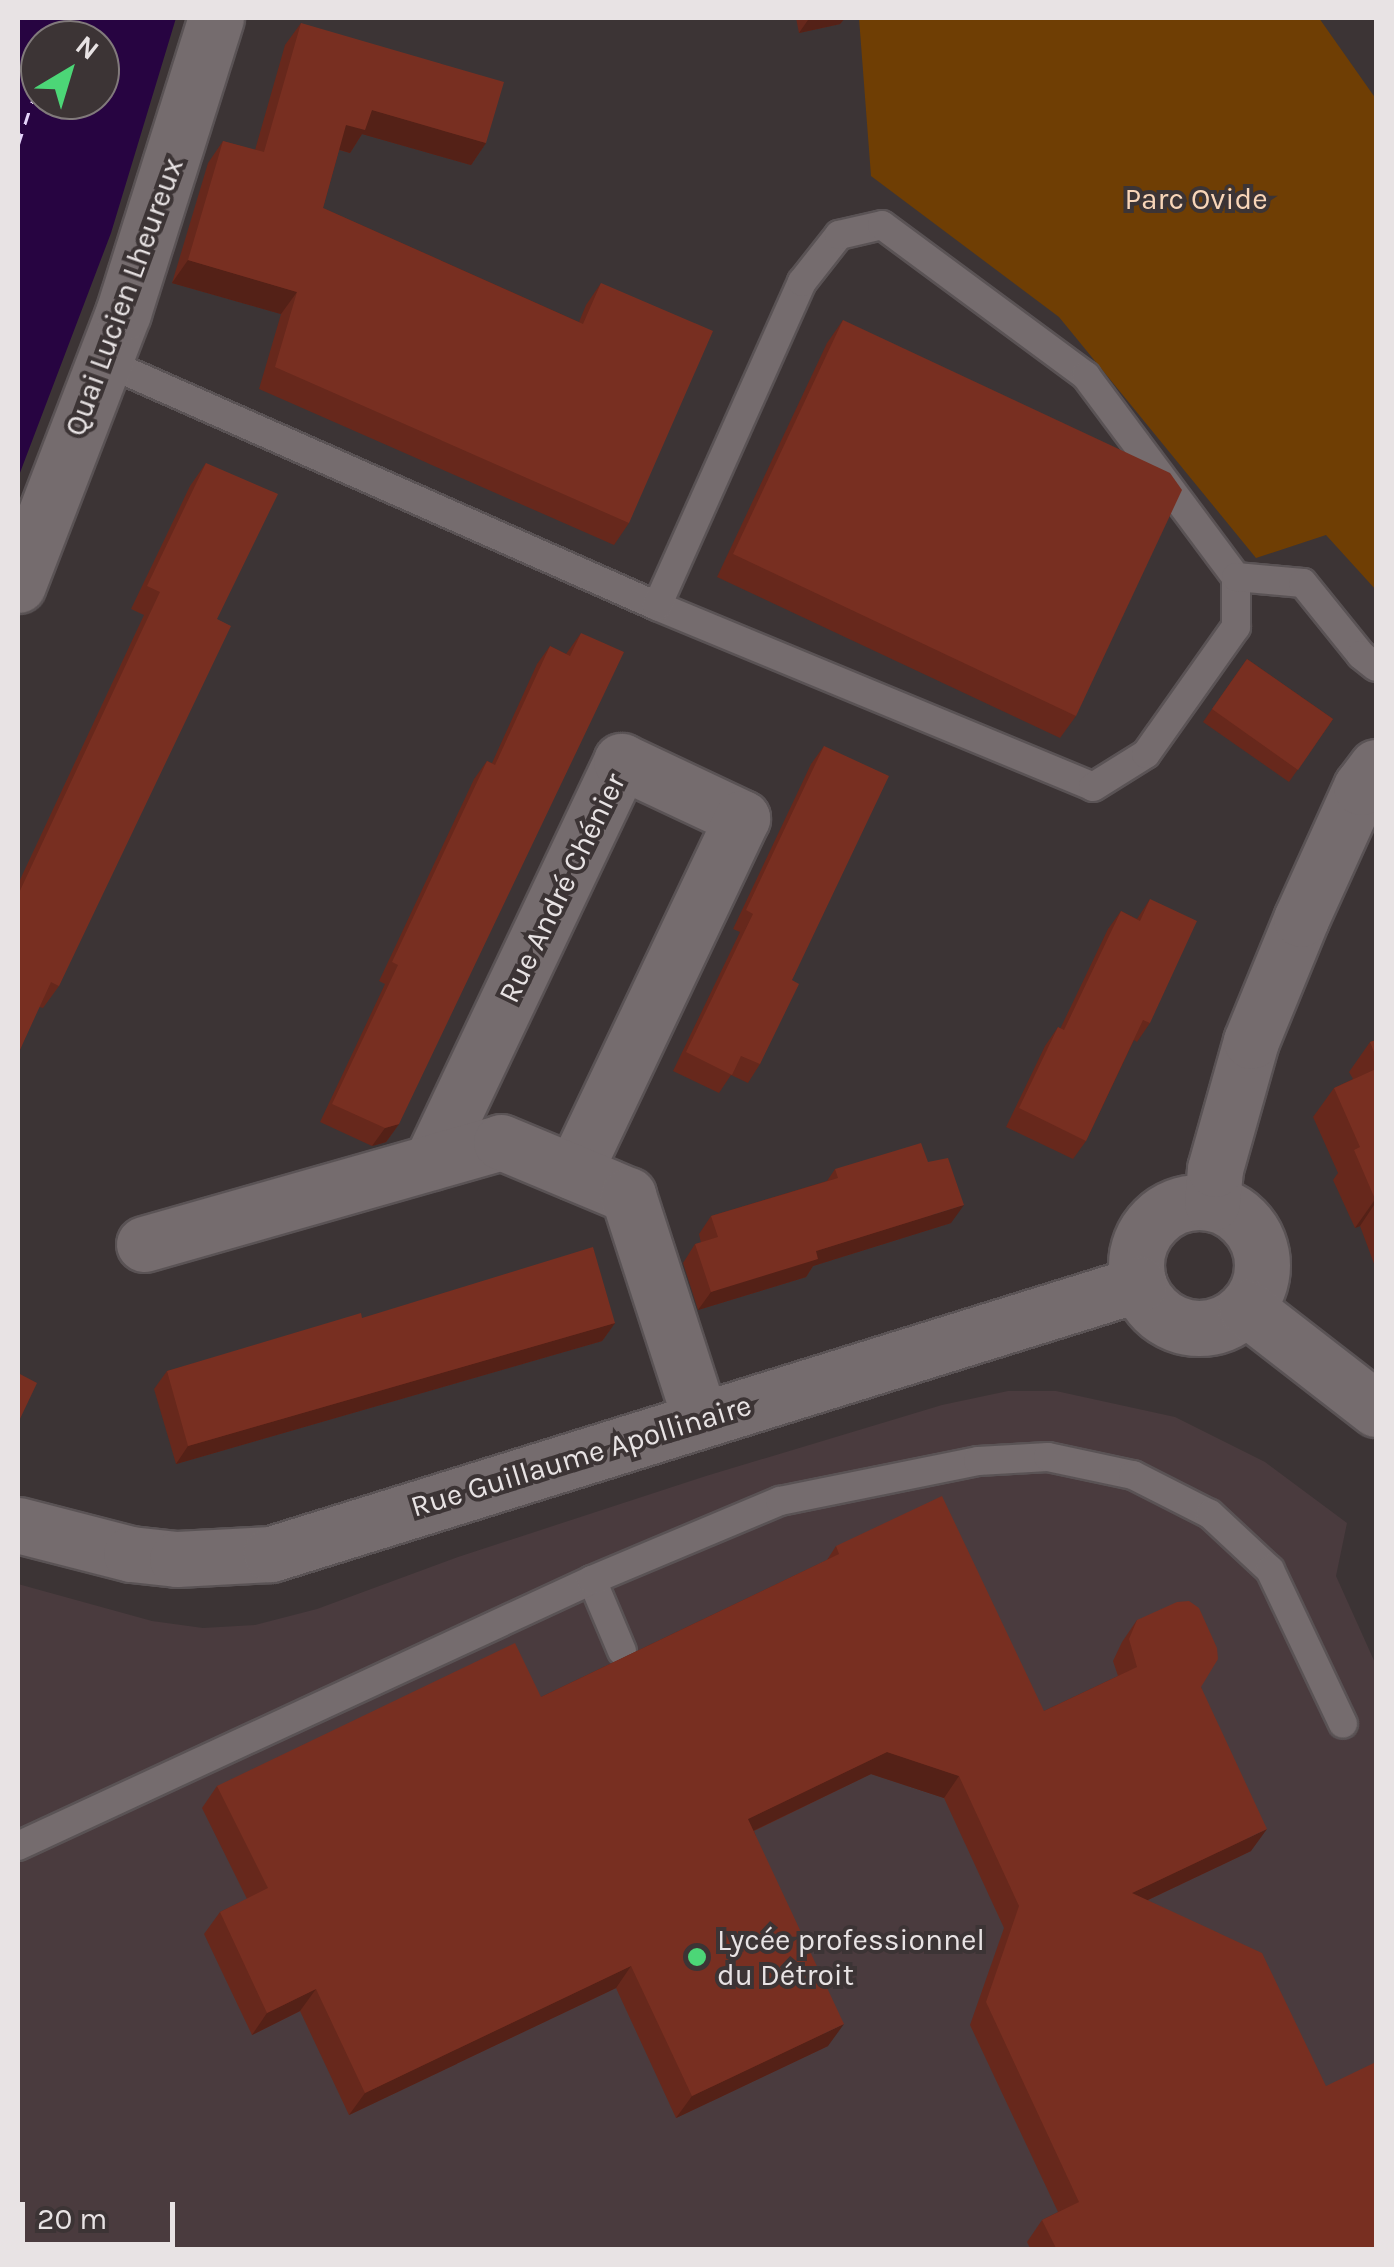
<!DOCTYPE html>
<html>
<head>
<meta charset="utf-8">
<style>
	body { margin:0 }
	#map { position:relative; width:1394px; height:2267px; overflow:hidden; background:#3c3435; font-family:Karla,sans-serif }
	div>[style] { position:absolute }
	.built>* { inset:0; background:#4a3b3e }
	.green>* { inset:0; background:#6f3e04 }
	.water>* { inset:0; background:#270441 }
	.ferry>* { height:2.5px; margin-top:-1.25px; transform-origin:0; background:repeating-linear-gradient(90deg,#e5d4fa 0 12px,transparent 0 22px) }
	.roads { filter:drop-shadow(2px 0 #5a5355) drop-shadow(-2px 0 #5a5355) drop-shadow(0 2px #5a5355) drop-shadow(0 -2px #5a5355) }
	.service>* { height:28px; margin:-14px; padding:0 14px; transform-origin:14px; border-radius:14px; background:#756c6e }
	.minor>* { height:55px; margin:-27.5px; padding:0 27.5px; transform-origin:27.5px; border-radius:27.5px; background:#756c6e }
	.minor>.ring { margin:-27.5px; padding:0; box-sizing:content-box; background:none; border:55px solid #756c6e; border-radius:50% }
	.tertiary>* { height:55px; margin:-27.5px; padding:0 27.5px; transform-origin:27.5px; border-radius:27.5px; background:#756c6e }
	.wall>* { inset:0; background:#67281c }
	.shaded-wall>* { inset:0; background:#542117 }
	.building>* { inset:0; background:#782f21 }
	.dots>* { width:28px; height:28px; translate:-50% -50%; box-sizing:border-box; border:5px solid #3c3435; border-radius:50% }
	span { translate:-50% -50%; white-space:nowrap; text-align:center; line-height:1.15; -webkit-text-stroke:8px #3c3435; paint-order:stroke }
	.park-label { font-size:30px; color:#f8d5b8 }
	.street-label { font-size:30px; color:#e8e3e4 }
	.poi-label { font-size:30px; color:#e8e3e4 }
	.left { translate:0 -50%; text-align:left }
	.frame { position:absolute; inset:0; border:20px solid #e8e3e4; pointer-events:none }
	.north { position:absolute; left:20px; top:20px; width:100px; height:100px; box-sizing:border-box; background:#3c3435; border:2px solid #817a7b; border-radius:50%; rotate:38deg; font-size:28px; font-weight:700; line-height:40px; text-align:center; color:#e8e3e4 }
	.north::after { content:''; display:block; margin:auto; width:35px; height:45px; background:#4cd677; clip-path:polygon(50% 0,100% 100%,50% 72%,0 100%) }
	.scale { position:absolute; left:20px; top:2202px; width:155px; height:45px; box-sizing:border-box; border:5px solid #e8e3e4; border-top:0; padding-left:12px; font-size:30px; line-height:35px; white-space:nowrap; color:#e8e3e4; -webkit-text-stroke:8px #3c3435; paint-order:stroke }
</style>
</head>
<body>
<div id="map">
	<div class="built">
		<div style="clip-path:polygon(1008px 1391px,1056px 1391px,1175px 1417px,1265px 1462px,1347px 1523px,1336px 1576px,1376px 1665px,1376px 2249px,18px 2249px,18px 1584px,152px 1621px,203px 1628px,255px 1625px,317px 1609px,458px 1557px,706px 1476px,942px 1405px)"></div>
	</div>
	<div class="green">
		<div style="clip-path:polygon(859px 18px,1319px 18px,1376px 99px,1376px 590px,1326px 535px,1256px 558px,1059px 317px,871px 176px)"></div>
	</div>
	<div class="water">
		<div style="clip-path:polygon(evenodd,18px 18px,176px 18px,111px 233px,18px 478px,18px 18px,40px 40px,100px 40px,100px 100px,40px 100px,40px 40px)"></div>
	</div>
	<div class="ferry">
		<div style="left:52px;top:40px;width:23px;rotate:-70deg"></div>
		<div style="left:18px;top:145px;width:71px;rotate:-72.1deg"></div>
	</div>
	<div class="roads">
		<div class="service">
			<div style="left:105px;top:362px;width:604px;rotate:23.85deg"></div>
			<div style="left:657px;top:606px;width:472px;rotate:22.5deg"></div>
			<div style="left:1093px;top:787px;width:62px;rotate:-31.9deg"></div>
			<div style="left:1146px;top:754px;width:156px;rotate:-54.7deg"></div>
			<div style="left:1236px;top:627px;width:50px;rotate:-90deg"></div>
			<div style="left:657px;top:606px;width:355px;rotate:-65.9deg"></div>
			<div style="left:802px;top:282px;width:60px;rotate:-51.8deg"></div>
			<div style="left:839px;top:235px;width:44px;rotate:-13.1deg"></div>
			<div style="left:882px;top:225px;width:254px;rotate:36.5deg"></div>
			<div style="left:1086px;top:376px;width:251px;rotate:53.3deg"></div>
			<div style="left:1236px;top:577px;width:67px;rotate:5.1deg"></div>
			<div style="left:1303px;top:583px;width:92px;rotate:51.1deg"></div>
			<div style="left:1361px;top:655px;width:19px;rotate:39deg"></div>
			<div style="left:592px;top:1580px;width:77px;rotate:67.1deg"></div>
			<div style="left:18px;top:1846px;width:633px;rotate:-24.86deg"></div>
			<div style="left:592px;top:1580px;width:204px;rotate:-22.8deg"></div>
			<div style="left:780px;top:1501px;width:202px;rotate:-11.4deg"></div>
			<div style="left:978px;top:1461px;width:70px;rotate:-3.3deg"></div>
			<div style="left:1048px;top:1457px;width:87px;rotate:12deg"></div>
			<div style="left:1133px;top:1475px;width:86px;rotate:26.9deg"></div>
			<div style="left:1210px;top:1514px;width:82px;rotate:43deg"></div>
			<div style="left:1270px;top:1570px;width:170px;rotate:64.6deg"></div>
		</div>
		<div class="minor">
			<div style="left:431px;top:1162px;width:444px;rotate:-64.6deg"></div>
			<div style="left:621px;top:761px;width:134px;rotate:25.2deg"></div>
			<div style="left:742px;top:818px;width:392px;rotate:115.4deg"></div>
			<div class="ring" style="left:1136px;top:1202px;width:71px;height:71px"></div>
			<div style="left:1212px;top:1203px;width:34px;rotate:-85deg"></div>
			<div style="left:1215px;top:1169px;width:133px;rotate:-74.3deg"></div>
			<div style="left:1251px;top:1041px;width:132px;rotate:-67.7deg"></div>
			<div style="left:1301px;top:919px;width:145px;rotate:-65.6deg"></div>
			<div style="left:1361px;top:787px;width:25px;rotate:-53deg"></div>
			<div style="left:144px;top:1244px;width:371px;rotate:-15.9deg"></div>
			<div style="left:501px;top:1142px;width:138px;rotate:22.7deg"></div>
			<div style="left:628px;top:1195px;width:234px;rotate:72.1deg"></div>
			<div style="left:1246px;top:1308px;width:165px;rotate:37.8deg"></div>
			<div style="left:18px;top:1525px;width:117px;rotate:14.4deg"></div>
			<div style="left:131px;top:1554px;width:46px;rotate:6.2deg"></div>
			<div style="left:177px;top:1559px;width:94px;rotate:-3deg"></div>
			<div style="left:271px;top:1554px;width:909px;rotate:-17.28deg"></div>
		</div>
		<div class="tertiary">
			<div style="left:18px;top:585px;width:292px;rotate:-68.9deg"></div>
			<div style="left:123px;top:313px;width:309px;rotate:-72.5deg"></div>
		</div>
	</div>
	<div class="wall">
		<div style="clip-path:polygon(796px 18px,845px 18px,840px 24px,799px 33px)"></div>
		<div style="clip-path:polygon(301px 23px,486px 143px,471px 165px,362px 134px,350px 153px,339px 150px,323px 208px,579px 322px,586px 305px,601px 283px,629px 523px,614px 545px,259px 389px,281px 314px,172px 283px,208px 163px,223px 141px,255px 150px,285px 45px)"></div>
		<div style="clip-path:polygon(843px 320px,1076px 716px,1060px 738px,717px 577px,827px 343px)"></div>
		<div style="clip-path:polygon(206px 463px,217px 619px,59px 986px,43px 1008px,39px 1007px,18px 1054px,18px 884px,144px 615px,131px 609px,190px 486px)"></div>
		<div style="clip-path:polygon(581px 633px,399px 1124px,386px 1142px,372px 1146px,320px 1122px,385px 984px,379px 981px,474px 779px,487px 761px,492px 763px,537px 664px,550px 646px,566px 654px)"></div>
		<div style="clip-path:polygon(1247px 659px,1333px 719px,1289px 782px,1203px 722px)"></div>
		<div style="clip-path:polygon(824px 746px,792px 980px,760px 1064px,748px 1083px,731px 1075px,719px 1093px,673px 1071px,740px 932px,733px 929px,811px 764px)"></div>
		<div style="clip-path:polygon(1150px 899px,1150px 1023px,1137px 1042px,1134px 1040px,1086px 1141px,1073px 1159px,1006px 1127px,1045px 1046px,1058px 1027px,1060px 1029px,1108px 929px,1121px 911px,1137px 919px)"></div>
		<div style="clip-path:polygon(1376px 1040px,1376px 1269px,1360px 1226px,1355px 1228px,1333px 1180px,1338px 1173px,1313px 1117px,1334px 1088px,1353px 1079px,1349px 1072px,1370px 1042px)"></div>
		<div style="clip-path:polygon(835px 1169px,951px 1223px,813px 1266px,806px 1277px,698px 1310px,683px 1263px,695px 1244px,701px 1243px,699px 1234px,711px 1216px,827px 1181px)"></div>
		<div style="clip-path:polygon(362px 1318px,615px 1323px,602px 1341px,176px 1464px,154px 1389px,167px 1371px)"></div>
		<div style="clip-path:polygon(836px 1546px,1044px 1711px,1118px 1676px,1113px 1661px,1122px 1642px,1137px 1620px,1201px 1687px,1251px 1851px,1148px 1900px,1376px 2250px,1031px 2250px,1027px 2242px,1042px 2220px,1058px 2212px,970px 2025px,1004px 1928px,944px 1798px,871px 1774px,754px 1831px,828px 2046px,676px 2118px,616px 1988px,349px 2115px,300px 2011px,252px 2035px,204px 1934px,220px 1912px,247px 1899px,202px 1808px,217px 1786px,541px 1697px,827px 1560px)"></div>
	</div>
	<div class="shaded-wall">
		<div style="clip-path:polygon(821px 18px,845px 18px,840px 24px,799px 33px,808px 20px)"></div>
		<div style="clip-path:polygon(372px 110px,486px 143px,471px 165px,362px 134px,350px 153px,331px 147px,346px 125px)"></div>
		<div style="clip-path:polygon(188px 260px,297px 292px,281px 314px,172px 283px)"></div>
		<div style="clip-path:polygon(399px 1124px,386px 1142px,372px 1146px,385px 1128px)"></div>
		<div style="clip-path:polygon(1376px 1198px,1376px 1202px,1360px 1226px,1355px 1228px)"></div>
		<div style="clip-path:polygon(964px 1205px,951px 1223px,813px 1266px,806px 1277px,698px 1310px,711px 1292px,816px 1251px)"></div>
		<div style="clip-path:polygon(615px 1323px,602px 1341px,176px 1464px,188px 1446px)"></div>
		<div style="clip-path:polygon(887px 1752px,959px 1776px,944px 1798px,871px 1774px,732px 1841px,748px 1819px)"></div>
		<div style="clip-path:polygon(1267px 1829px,1251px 1851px,1116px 1915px,1132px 1893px)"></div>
		<div style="clip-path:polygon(631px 1966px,616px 1988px,349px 2115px,365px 2093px)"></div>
		<div style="clip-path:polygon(316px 1989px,300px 2011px,252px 2035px,267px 2013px)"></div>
		<div style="clip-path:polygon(844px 2024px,828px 2046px,676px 2118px,692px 2096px)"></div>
	</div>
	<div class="building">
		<div style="clip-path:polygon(301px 23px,504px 82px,486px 143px,372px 110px,365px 130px,346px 125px,323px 208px,583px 324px,601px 283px,713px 331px,629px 523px,275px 367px,297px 292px,188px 260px,223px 141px,264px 152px)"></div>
		<div style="clip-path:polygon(843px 320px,1170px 473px,1182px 490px,1076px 716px,733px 554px)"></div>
		<div style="clip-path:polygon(206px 463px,278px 494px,217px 619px,231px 626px,59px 986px,51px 982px,18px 1054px,18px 895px,160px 592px,147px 586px)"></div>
		<div style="clip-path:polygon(581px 633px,624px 652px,399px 1124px,385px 1128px,332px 1104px,398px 965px,392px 962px,487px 761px,495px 765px,550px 646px,570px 656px)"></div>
		<div style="clip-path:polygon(1247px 659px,1333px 719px,1298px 770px,1212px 709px)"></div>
		<div style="clip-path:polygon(824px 746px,889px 776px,792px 980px,799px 984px,760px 1064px,741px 1056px,732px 1075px,686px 1052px,753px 914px,746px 910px)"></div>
		<div style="clip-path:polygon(1150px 899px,1197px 921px,1150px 1023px,1143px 1020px,1086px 1141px,1019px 1108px,1058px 1027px,1064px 1030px,1121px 911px,1140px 921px)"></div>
		<div style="clip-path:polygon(1376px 1040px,1376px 1057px,1370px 1042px)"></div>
		<div style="clip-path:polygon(1376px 1069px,1376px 1198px,1375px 1199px,1354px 1150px,1360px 1147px,1334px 1088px)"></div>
		<div style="clip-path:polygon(921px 1143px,928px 1162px,948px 1158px,964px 1205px,816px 1251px,818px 1259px,711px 1292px,695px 1244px,718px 1237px,711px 1216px,838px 1178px,835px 1169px)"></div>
		<div style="clip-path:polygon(593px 1247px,615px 1323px,188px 1446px,167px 1371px,361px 1313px,362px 1318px)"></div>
		<div style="clip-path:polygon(18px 1373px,37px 1383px,18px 1423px)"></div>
		<div style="clip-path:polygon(942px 1496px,1044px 1711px,1137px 1667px,1129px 1639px,1137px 1620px,1177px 1602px,1189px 1601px,1199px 1608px,1217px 1648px,1218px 1659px,1201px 1687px,1267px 1829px,1132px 1893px,1262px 1953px,1326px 2086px,1376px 2062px,1376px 2250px,1057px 2250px,1042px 2220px,1079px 2202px,986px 2002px,1019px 1906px,959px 1776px,887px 1752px,748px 1819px,844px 2024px,692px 2096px,631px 1966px,365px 2093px,316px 1989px,267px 2013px,220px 1912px,268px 1888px,217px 1786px,515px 1643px,541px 1697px,839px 1554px,836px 1546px)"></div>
	</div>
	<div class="dots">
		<div style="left:697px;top:1957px;background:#4cd677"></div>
	</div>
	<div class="park-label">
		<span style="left:1196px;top:199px">Parc Ovide</span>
	</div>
	<div class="street-label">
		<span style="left:124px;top:297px;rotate:-70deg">Quai Lucien Lheureux</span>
		<span style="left:562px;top:888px;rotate:-64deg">Rue André Chénier</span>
		<span style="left:581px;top:1456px;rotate:-17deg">Rue Guillaume Apollinaire</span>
	</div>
	<div class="poi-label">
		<span class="left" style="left:717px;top:1957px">Lycée professionnel<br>du Détroit</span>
	</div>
	<div class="frame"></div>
	<div class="north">N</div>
	<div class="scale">20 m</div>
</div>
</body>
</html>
